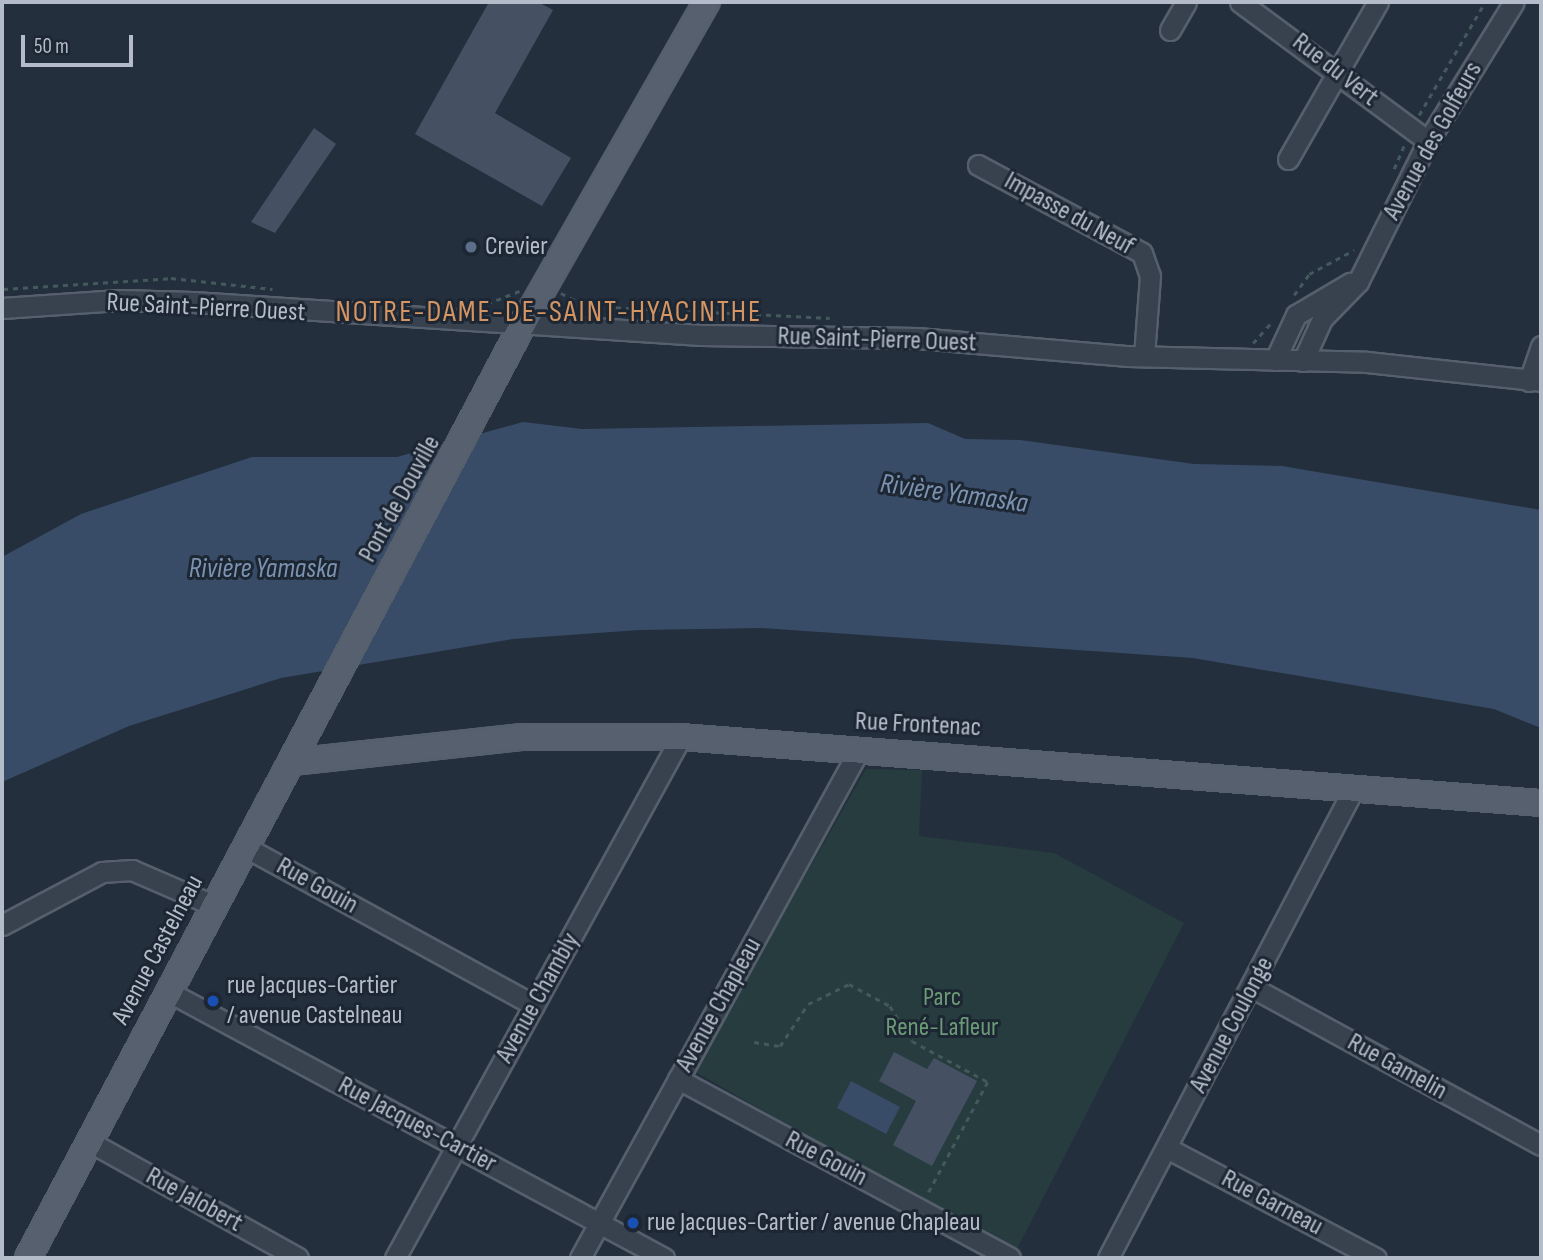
<!DOCTYPE html>
<html>
<head>
<meta charset="utf-8">
<style>
	body { margin:0 }
	#map { position:relative; width:1543px; height:1260px; overflow:hidden; background:#242f3e; font-family:"Sofia Sans Condensed",sans-serif }
	div>[style] { position:absolute }
	.green>* { inset:0; background:#263c3f }
	.water>* { inset:0; background:#394c67 }
	.building>* { inset:0; background:#455162 }
	.path>* { height:2.5px; margin-top:-1.25px; transform-origin:0; background:repeating-linear-gradient(90deg,#44595c 0 5px,transparent 0 10px) }
	.roads { filter:drop-shadow(2px 0 #565f6c) drop-shadow(-2px 0 #565f6c) drop-shadow(0 2px #565f6c) drop-shadow(0 -2px #565f6c) }
	.minor>* { height:19px; margin:-9.5px; padding:0 9.5px; transform-origin:9.5px; border-radius:9.5px; background:#38414e }
	.major>* { height:24px; margin:-12px; padding:0 12px; transform-origin:12px; border-radius:12px; background:#56606e }
	.dots>* { width:19px; height:19px; translate:-50% -50%; box-sizing:border-box; border:4px solid #1d2633; border-radius:50% }
	span { translate:-50% -50%; white-space:nowrap; text-align:center; line-height:1.15; -webkit-text-stroke:6px #1d2633; paint-order:stroke }
	.street-label { font-size:26px; color:#b4bcc9 }
	.poi-label { font-size:26px; color:#b4bcc9 }
	.left { translate:0 -50%; text-align:left }
	.park-label { font-size:26px; color:#6b9a76 }
	.water-label { font-size:28px; color:#7c92b1; font-style:italic }
	.quarter-label { font-size:30px; color:#d59563; letter-spacing:2px }
	.frame { position:absolute; inset:0; border:4px solid #b4bcc9; pointer-events:none }
	.scale { position:absolute; left:21px; top:35px; width:112px; height:32px; box-sizing:border-box; border:4px solid #b4bcc9; border-top:0; padding-left:9px; font-size:21px; line-height:24px; white-space:nowrap; color:#b4bcc9; -webkit-text-stroke:5px #1d2633; paint-order:stroke }
</style>
</head>
<body>
<div id="map">
	<div class="green">
		<div style="clip-path:polygon(866px 769px,922px 770px,919px 836px,1054px 853px,1184px 923px,1014px 1255px,694px 1071px)"></div>
	</div>
	<div class="water">
		<div style="clip-path:polygon(523px 422px,582px 429px,928px 423px,965px 439px,1020px 440px,1194px 464px,1282px 466px,1541px 510px,1541px 728px,1494px 709px,1193px 658px,762px 628px,639px 630px,513px 639px,281px 678px,129px 726px,2px 782px,2px 557px,81px 514px,252px 457px,397px 457px)"></div>
		<div style="clip-path:polygon(851px 1081px,900px 1107px,886px 1134px,837px 1108px)"></div>
	</div>
	<div class="building">
		<div style="clip-path:polygon(489px 2px,538px 2px,553px 10px,495px 113px,571px 158px,542px 206px,415px 134px)"></div>
		<div style="clip-path:polygon(314px 128px,336px 144px,275px 233px,251px 222px)"></div>
		<div style="clip-path:polygon(894px 1052px,927px 1069px,934px 1058px,977px 1081px,932px 1166px,893px 1145px,916px 1101px,879px 1081px)"></div>
	</div>
	<div class="path">
		<div style="left:1419px;top:115px;width:131px;rotate:-59.7deg"></div>
		<div style="left:1394px;top:169px;width:28px;rotate:-67deg"></div>
		<div style="left:3px;top:289px;width:168px;rotate:-3.7deg"></div>
		<div style="left:171px;top:278px;width:102px;rotate:6.2deg"></div>
		<div style="left:561px;top:293px;width:28px;rotate:27deg"></div>
		<div style="left:586px;top:306px;width:244px;rotate:2.8deg"></div>
		<div style="left:1294px;top:295px;width:26px;rotate:-54deg"></div>
		<div style="left:1309px;top:274px;width:51px;rotate:-28.1deg"></div>
		<div style="left:487px;top:304px;width:35px;rotate:-22deg"></div>
		<div style="left:1253px;top:343px;width:28px;rotate:-48deg"></div>
		<div style="left:754px;top:1042px;width:26px;rotate:9deg"></div>
		<div style="left:780px;top:1046px;width:50px;rotate:-56.3deg"></div>
		<div style="left:808px;top:1004px;width:46px;rotate:-26deg"></div>
		<div style="left:849px;top:984px;width:47px;rotate:28.2deg"></div>
		<div style="left:890px;top:1006px;width:41px;rotate:57.8deg"></div>
		<div style="left:912px;top:1041px;width:86px;rotate:28.3deg"></div>
		<div style="left:988px;top:1082px;width:127px;rotate:118.2deg"></div>
	</div>
	<div class="roads">
		<div class="minor">
			<div style="left:1240px;top:2px;width:234px;rotate:36.5deg"></div>
			<div style="left:1170px;top:30px;width:32px;rotate:-60deg"></div>
			<div style="left:1288px;top:159px;width:181px;rotate:-60.2deg"></div>
			<div style="left:978px;top:165px;width:186px;rotate:28.2deg"></div>
			<div style="left:1142px;top:253px;width:24px;rotate:71deg"></div>
			<div style="left:1150px;top:276px;width:80px;rotate:94.3deg"></div>
			<div style="left:2px;top:308px;width:117px;rotate:-3.9deg"></div>
			<div style="left:119px;top:300px;width:74px;rotate:1.5deg"></div>
			<div style="left:193px;top:302px;width:509px;rotate:3.72deg"></div>
			<div style="left:701px;top:335px;width:216px;rotate:0.8deg"></div>
			<div style="left:917px;top:338px;width:212px;rotate:4.9deg"></div>
			<div style="left:1128px;top:356px;width:239px;rotate:1.4deg"></div>
			<div style="left:1367px;top:362px;width:175px;rotate:6.2deg"></div>
			<div style="left:1275px;top:360px;width:50px;rotate:-65deg"></div>
			<div style="left:1296px;top:315px;width:63px;rotate:-30.7deg"></div>
			<div style="left:1303px;top:361px;width:46px;rotate:-65.7deg"></div>
			<div style="left:1322px;top:319px;width:52px;rotate:-45.8deg"></div>
			<div style="left:1358px;top:282px;width:157px;rotate:-63.6deg"></div>
			<div style="left:1428px;top:141px;width:163px;rotate:-58.3deg"></div>
			<div style="left:1529px;top:381px;width:37px;rotate:-71deg"></div>
			<div style="left:247px;top:848px;width:327px;rotate:28.7deg"></div>
			<div style="left:2px;top:925px;width:113px;rotate:-27.9deg"></div>
			<div style="left:102px;top:872px;width:30px;rotate:-4deg"></div>
			<div style="left:132px;top:870px;width:90px;rotate:23.4deg"></div>
			<div style="left:1253px;top:988px;width:328px;rotate:28.6deg"></div>
			<div style="left:169px;top:992px;width:562px;rotate:28.25deg"></div>
			<div style="left:678px;top:1079px;width:377px;rotate:28.3deg"></div>
			<div style="left:90px;top:1142px;width:238px;rotate:29.1deg"></div>
			<div style="left:1167px;top:1148px;width:236px;rotate:27.8deg"></div>
			<div style="left:395px;top:1258px;width:594px;rotate:-61.24deg"></div>
			<div style="left:580px;top:1258px;width:577px;rotate:-61.22deg"></div>
			<div style="left:1108px;top:1258px;width:528px;rotate:-62.37deg"></div>
		</div>
		<div class="major">
			<div style="left:292px;top:762px;width:230px;rotate:-6.2deg"></div>
			<div style="left:521px;top:737px;width:160px"></div>
			<div style="left:681px;top:737px;width:863px;rotate:4.39deg"></div>
			<div style="left:28px;top:1258px;width:1057px;rotate:-62.08deg"></div>
			<div style="left:523px;top:324px;width:371px;rotate:-60.3deg"></div>
		</div>
	</div>
	<div class="dots">
		<div style="left:471px;top:247px;background:#5c6f8a"></div>
		<div style="left:213px;top:1001px;background:#1a4fb4"></div>
		<div style="left:633px;top:1223px;background:#1a4fb4"></div>
	</div>
	<div class="street-label">
		<span style="left:1335px;top:70px;rotate:38deg">Rue du Vert</span>
		<span style="left:1433px;top:141px;rotate:-61deg">Avenue des Golfeurs</span>
		<span style="left:1069px;top:214px;rotate:29deg">Impasse du Neuf</span>
		<span style="left:206px;top:308px;rotate:3deg">Rue Saint-Pierre Ouest</span>
		<span style="left:877px;top:340px;rotate:2deg">Rue Saint-Pierre Ouest</span>
		<span style="left:400px;top:499px;rotate:-61deg">Pont de Douville</span>
		<span style="left:918px;top:725px;rotate:3deg">Rue Frontenac</span>
		<span style="left:317px;top:886px;rotate:29deg">Rue Gouin</span>
		<span style="left:158px;top:950px;rotate:-62deg">Avenue Castelneau</span>
		<span style="left:538px;top:998px;rotate:-61deg">Avenue Chambly</span>
		<span style="left:719px;top:1005px;rotate:-61deg">Avenue Chapleau</span>
		<span style="left:1232px;top:1025px;rotate:-62deg">Avenue Coulonge</span>
		<span style="left:1397px;top:1067px;rotate:29deg">Rue Gamelin</span>
		<span style="left:417px;top:1125px;rotate:28deg">Rue Jacques-Cartier</span>
		<span style="left:826px;top:1159px;rotate:28deg">Rue Gouin</span>
		<span style="left:194px;top:1200px;rotate:29deg">Rue Jalobert</span>
		<span style="left:1272px;top:1203px;rotate:28deg">Rue Garneau</span>
	</div>
	<div class="poi-label">
		<span class="left" style="left:485px;top:247px">Crevier</span>
		<span class="left" style="left:227px;top:1001px">rue Jacques-Cartier<br>/ avenue Castelneau</span>
		<span class="left" style="left:647px;top:1223px">rue Jacques-Cartier / avenue Chapleau</span>
	</div>
	<div class="park-label">
		<span style="left:942px;top:1013px">Parc<br>René-Lafleur</span>
	</div>
	<div class="water-label">
		<span style="left:954px;top:494px;rotate:8deg">Rivière Yamaska</span>
		<span style="left:263px;top:569px">Rivière Yamaska</span>
	</div>
	<div class="quarter-label">
		<span style="left:549px;top:312px">NOTRE-DAME-DE-SAINT-HYACINTHE</span>
	</div>
	<div class="frame"></div>
	<div class="scale">50 m</div>
</div>
</body>
</html>
